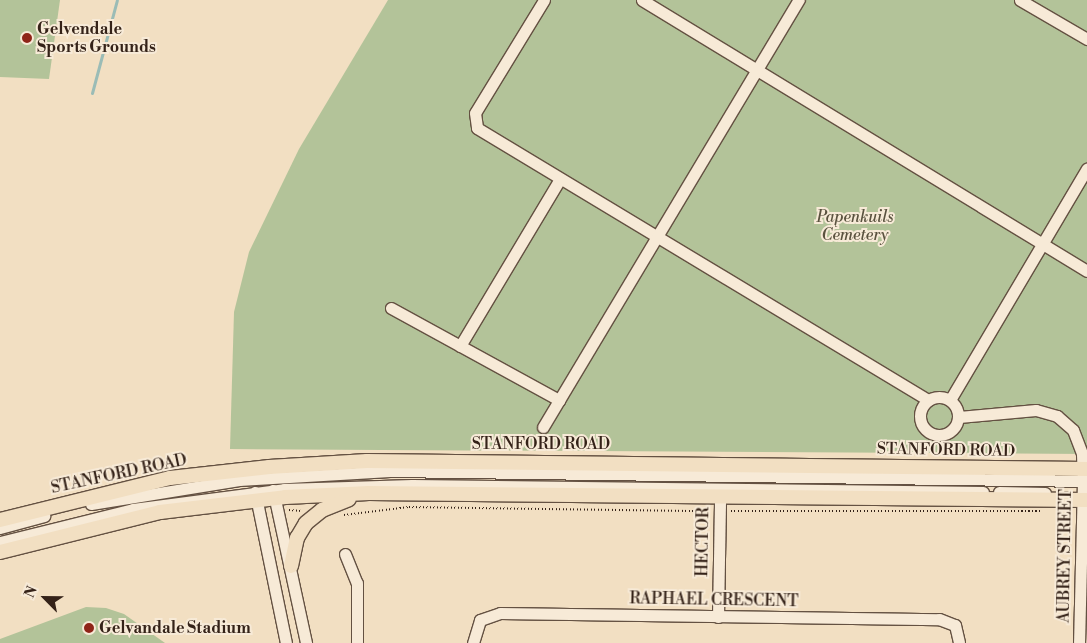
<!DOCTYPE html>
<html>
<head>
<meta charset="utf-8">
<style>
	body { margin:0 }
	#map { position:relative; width:1087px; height:643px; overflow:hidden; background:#f2dfc2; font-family:"Libre Bodoni",serif }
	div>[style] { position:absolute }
	.green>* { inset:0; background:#b3c399 }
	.stream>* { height:3px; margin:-1.5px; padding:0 1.5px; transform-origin:1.5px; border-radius:1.5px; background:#9bbcb6 }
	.path>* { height:2px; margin-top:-1px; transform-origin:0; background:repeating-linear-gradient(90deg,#342218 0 1px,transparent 0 3.5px) }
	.roads { filter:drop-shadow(1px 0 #645142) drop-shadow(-1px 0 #645142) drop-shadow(0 1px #645142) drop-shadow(0 -1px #645142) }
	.minor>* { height:11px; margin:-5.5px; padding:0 5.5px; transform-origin:5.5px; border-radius:5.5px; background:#f7ead7 }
	.minor>.ring { margin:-5.5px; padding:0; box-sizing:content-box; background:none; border:11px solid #f7ead7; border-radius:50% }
	.major>* { height:14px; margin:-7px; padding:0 7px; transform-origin:7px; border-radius:7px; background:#f2dfc2 }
	.dots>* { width:14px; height:14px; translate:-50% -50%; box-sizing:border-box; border:2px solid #f7ead7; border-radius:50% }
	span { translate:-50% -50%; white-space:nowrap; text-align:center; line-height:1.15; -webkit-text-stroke:4px #f7ead7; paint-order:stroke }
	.poi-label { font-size:16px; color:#342218; font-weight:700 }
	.left { translate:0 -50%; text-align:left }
	.park-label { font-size:16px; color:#5a523f; font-style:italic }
	.street-label { font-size:16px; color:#342218 }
	.north { position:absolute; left:20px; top:573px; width:50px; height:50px; -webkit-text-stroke:4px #f7ead7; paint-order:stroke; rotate:293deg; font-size:14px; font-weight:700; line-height:20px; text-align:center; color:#342218 }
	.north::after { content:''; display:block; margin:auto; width:18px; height:22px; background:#342218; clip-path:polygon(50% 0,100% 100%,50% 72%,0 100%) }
</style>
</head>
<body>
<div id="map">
	<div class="green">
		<div style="clip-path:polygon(0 0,60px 0,49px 79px,0 77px)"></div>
		<div style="clip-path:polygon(388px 0,1087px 0,1087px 454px,230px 449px,234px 312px,249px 252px,299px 149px)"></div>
		<div style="clip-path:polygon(86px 607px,106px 608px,124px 614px,165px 643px,0 643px,0 639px)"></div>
	</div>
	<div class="stream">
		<div style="left:92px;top:93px;width:96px;rotate:-75deg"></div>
	</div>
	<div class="path">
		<div style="left:289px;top:510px;width:13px;rotate:4deg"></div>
		<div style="left:731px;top:511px;width:309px"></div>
		<div style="left:344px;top:515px;width:65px;rotate:-7deg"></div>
		<div style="left:409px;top:507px;width:299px;rotate:0.8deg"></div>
	</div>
	<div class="roads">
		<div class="minor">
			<div style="left:544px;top:0;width:132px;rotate:121.4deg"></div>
			<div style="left:475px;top:113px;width:15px;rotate:82deg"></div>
			<div style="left:477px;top:128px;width:527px;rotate:31.09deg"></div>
			<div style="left:642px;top:0;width:521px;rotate:31.34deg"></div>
			<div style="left:1020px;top:0;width:78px;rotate:30.2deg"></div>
			<div style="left:391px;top:308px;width:192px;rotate:28.7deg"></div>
			<div style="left:460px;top:346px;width:195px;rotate:-59.1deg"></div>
			<div class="ring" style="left:920px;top:397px;width:27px;height:27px"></div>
			<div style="left:950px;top:400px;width:269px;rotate:-59.4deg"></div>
			<div style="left:959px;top:417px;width:77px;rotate:-5.2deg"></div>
			<div style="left:1036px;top:410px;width:22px;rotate:16deg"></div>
			<div style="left:1057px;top:416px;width:21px;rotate:41deg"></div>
			<div style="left:1073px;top:430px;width:26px;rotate:69deg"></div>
			<div style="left:1082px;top:454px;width:27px;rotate:88deg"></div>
			<div style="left:1083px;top:481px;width:162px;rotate:91.4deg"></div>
			<div style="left:543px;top:427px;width:498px;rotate:-59.1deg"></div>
			<div style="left:273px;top:490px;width:157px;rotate:77.8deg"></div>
			<div style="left:255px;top:492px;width:154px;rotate:78.4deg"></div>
			<div style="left:999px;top:492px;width:46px;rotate:1.2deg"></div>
			<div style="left:91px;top:504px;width:150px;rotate:-9.2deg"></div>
			<div style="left:239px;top:480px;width:151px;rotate:-3.4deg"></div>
			<div style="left:390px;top:471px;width:697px;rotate:0.82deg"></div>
			<div style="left:0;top:528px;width:46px;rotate:-15.3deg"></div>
			<div style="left:0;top:542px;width:137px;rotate:-13.9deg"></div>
			<div style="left:133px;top:509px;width:152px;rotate:-7.5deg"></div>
			<div style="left:284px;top:489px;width:128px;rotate:-1.8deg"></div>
			<div style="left:412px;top:485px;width:571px;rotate:0.7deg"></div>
			<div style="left:345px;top:554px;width:31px;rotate:68deg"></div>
			<div style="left:357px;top:583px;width:60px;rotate:90deg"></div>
			<div style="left:718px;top:617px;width:120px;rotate:-89deg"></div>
			<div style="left:473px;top:643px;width:24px;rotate:-73deg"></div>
			<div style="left:480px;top:620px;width:21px;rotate:-19deg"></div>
			<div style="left:500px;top:613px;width:439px;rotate:0.8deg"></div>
			<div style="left:939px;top:619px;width:17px;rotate:21deg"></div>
			<div style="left:955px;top:625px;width:18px;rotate:77deg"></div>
		</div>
		<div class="major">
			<div style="left:0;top:520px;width:175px;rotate:-13.9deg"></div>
			<div style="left:170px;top:478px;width:100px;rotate:-6.3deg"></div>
			<div style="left:269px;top:467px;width:98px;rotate:-3.5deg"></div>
			<div style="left:367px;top:461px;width:720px;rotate:0.64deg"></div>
			<div style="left:0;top:552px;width:165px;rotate:-14deg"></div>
			<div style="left:160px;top:512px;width:126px;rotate:-6.8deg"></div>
			<div style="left:285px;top:497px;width:84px;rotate:-2.7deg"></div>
			<div style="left:369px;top:493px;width:718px;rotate:0.56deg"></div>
			<div style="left:291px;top:566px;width:29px;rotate:-78deg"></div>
			<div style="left:297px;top:538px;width:17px;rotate:-59deg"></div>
			<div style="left:306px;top:523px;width:21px;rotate:-39deg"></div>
			<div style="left:322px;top:510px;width:29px;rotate:-22deg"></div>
		</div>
	</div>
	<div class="dots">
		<div style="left:27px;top:38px;background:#8f2418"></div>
		<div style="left:89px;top:628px;background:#8f2418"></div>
	</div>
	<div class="poi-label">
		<span class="left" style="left:37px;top:38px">Gelvendale<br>Sports Grounds</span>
		<span class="left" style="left:99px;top:628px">Gelvandale Stadium</span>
	</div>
	<div class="park-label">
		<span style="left:855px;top:226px">Papenkuils<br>Cemetery</span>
	</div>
	<div class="street-label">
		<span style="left:541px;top:444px">STANFORD ROAD</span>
		<span style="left:946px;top:450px;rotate:1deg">STANFORD ROAD</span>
		<span style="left:119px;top:474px;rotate:-12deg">STANFORD ROAD</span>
		<span style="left:703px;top:542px;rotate:-89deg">HECTOR</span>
		<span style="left:1065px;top:556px;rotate:-89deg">AUBREY STREET</span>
		<span style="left:714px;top:600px;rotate:1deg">RAPHAEL CRESCENT</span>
	</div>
	<div class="north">N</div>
</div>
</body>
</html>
